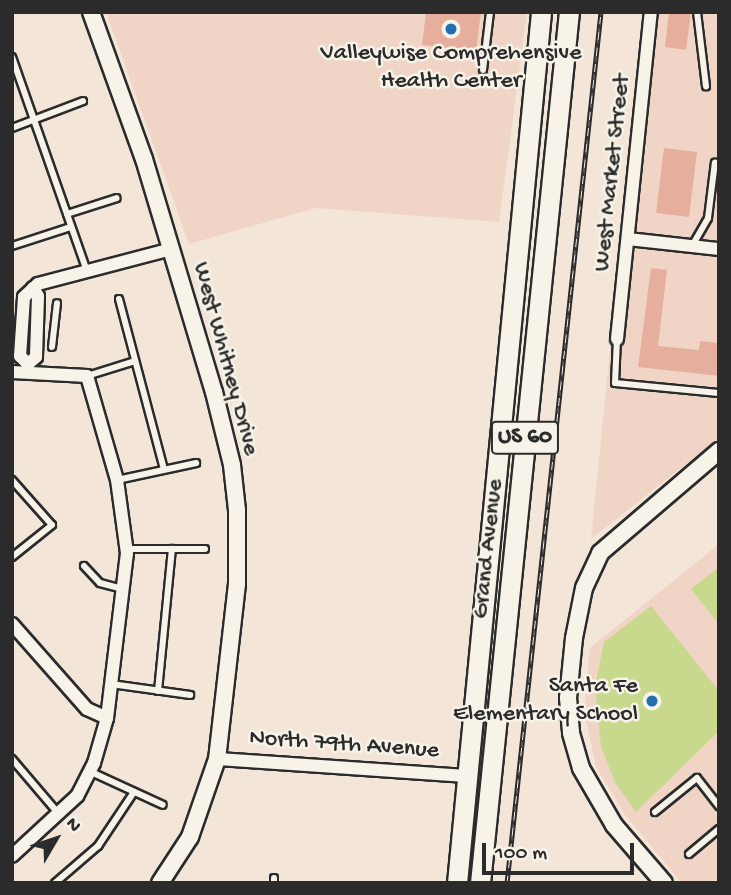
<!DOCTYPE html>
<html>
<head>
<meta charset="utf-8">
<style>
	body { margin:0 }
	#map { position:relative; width:731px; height:895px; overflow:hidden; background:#f4e5d9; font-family:"Gochi Hand",sans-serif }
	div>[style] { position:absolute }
	.built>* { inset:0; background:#f0d5c7 }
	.green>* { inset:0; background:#c8d88c }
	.building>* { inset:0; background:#e6af9d }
	.roads { filter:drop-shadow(2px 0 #2b2b2b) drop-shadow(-2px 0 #2b2b2b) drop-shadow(0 2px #2b2b2b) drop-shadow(0 -2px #2b2b2b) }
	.service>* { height:6px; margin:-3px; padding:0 3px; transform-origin:3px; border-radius:3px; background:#f7f3e8 }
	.minor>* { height:12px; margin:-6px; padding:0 6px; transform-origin:6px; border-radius:6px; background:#f7f3e8 }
	.tertiary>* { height:16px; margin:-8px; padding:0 8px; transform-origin:8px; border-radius:8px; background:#f7f3e8 }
	.trunk>* { height:19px; margin:-9.5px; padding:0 9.5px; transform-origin:9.5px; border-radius:9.5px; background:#f7f3e8 }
	.rail>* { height:5px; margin-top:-2.5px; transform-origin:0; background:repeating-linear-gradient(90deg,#f7f3e8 0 8px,#2b2b2b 0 16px); box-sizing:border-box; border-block:2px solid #2b2b2b }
	.dots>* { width:19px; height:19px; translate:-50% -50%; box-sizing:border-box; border:4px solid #f7f3e8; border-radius:50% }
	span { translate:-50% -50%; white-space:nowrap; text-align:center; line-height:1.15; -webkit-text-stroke:5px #f7f3e8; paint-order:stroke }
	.shield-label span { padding:2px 5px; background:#f7f3e8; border:2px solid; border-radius:5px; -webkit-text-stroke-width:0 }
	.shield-label { font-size:23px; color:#2b2b2b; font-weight:700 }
	.poi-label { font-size:24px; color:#2b2b2b }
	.right { translate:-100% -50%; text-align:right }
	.street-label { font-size:24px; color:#2b2b2b }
	.frame { position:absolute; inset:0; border:14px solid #2b2b2b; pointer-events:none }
	.north { position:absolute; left:21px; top:804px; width:70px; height:70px; -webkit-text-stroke:5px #f7f3e8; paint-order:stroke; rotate:51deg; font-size:19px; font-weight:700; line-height:28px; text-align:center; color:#2b2b2b }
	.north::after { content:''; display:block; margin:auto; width:24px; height:32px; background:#2b2b2b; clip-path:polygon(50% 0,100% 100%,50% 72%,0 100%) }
	.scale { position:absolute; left:482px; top:843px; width:152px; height:32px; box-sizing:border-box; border:4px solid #2b2b2b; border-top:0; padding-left:9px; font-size:21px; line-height:24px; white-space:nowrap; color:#2b2b2b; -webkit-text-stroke:5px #f7f3e8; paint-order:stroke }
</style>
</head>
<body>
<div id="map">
	<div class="built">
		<div style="clip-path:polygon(106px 12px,527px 12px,499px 222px,316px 208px,189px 244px)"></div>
		<div style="clip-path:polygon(644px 12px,719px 12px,719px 438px,591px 539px)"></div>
		<div style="clip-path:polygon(719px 544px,719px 883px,682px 883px,625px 815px,596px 767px,585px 715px,586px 687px,590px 648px)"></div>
	</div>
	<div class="green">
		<div style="clip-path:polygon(719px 567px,719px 624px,691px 589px)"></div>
		<div style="clip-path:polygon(651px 606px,719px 691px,719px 731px,636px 812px,615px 782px,601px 747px,595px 686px,604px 642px)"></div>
	</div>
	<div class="building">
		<div style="clip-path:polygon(426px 12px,481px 12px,476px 51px,422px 45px)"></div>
		<div style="clip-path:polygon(669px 12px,691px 12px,686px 50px,665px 47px)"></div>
		<div style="clip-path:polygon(664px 148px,697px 152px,689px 217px,656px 213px)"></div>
		<div style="clip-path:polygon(651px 268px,667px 270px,658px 346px,699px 350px,700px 341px,719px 343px,719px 376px,638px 367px)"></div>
	</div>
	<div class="roads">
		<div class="service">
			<div style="left:697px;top:12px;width:75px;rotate:83.1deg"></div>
			<div style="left:12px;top:57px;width:227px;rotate:70.7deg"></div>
			<div style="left:483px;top:70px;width:58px;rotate:-83.1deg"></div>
			<div style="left:12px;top:128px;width:76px;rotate:-20.8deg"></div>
			<div style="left:67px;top:214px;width:52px;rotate:-17.7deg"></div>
			<div style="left:12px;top:246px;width:62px;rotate:-17.9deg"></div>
			<div style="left:692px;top:246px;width:32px;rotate:-60deg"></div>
			<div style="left:708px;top:218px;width:56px;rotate:-82.9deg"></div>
			<div style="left:119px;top:299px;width:176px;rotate:75.2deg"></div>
			<div style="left:617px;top:339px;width:44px;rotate:92.6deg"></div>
			<div style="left:615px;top:383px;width:104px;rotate:5.5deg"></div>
			<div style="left:52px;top:347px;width:44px;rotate:-83.5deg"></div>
			<div style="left:87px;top:376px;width:50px;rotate:-17.4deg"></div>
			<div style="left:12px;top:480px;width:60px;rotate:48.4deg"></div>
			<div style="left:52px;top:525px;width:51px;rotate:141.3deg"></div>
			<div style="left:117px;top:480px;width:81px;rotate:-12.1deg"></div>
			<div style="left:126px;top:549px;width:79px"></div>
			<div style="left:84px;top:566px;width:23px;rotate:47deg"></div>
			<div style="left:100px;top:583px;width:23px;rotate:15deg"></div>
			<div style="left:111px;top:684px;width:80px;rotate:7.9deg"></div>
			<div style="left:158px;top:691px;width:143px;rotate:-84.4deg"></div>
			<div style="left:12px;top:759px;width:71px;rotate:49.6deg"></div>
			<div style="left:89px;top:771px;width:81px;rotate:24.7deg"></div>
			<div style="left:655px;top:812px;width:54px;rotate:-39deg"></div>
			<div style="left:697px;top:778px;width:36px;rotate:52deg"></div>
			<div style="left:689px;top:854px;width:39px;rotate:-40deg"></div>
			<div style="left:55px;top:883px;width:57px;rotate:-40.7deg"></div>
			<div style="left:98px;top:846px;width:65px;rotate:-56.3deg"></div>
			<div style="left:274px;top:883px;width:5px;rotate:-90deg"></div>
		</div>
		<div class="minor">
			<div style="left:628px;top:239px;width:92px;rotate:6.3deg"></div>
			<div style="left:33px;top:288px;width:9px;rotate:58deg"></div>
			<div style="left:38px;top:296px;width:61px;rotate:91.9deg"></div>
			<div style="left:36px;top:357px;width:11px;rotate:139deg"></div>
			<div style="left:28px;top:364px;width:11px;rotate:-135deg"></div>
			<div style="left:20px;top:356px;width:59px;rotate:-86.1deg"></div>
			<div style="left:24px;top:297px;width:19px;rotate:-43deg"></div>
			<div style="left:38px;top:284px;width:138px;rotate:-14.7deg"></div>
			<div style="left:617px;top:339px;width:329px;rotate:-84.1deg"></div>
			<div style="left:12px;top:372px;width:75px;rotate:3.1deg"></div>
			<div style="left:87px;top:376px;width:108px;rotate:73.9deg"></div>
			<div style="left:117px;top:480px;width:74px;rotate:82.2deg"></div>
			<div style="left:127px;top:553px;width:166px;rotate:96.9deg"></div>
			<div style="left:107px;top:718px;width:47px;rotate:106.1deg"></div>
			<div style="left:94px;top:763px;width:37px;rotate:117deg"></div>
			<div style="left:77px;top:796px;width:88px;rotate:137.3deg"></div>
			<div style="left:12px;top:624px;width:113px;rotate:48.6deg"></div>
			<div style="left:87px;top:709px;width:22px;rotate:24deg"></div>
			<div style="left:217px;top:759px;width:251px;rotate:3.9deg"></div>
		</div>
		<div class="tertiary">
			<div style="left:91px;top:12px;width:156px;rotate:70.2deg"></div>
			<div style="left:144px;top:159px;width:243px;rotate:73.3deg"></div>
			<div style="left:214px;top:392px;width:75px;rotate:76.1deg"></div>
			<div style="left:232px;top:465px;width:45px;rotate:83.7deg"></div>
			<div style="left:237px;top:510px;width:74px;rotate:90deg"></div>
			<div style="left:237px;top:584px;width:176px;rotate:96.5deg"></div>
			<div style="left:217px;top:759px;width:83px;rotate:109.1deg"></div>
			<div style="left:190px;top:837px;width:55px;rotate:123.1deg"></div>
			<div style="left:664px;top:883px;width:77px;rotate:-130.8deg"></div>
			<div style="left:614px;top:825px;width:66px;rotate:-120.1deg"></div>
			<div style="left:581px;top:768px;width:37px;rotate:-106deg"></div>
			<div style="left:571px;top:732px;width:34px;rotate:-95deg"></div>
			<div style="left:568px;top:698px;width:60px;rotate:-84.3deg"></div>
			<div style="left:574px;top:638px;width:51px;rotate:-78.7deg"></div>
			<div style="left:584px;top:588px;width:38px;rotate:-65deg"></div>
			<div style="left:600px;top:553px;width:157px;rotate:-40.6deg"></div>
		</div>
		<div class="trunk">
			<div style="left:457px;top:883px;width:875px;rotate:-84.49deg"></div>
			<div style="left:480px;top:883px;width:876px;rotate:-84.17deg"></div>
		</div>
	</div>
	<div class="rail">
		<div style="left:507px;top:883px;width:876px;rotate:-83.84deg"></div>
	</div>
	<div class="dots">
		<div style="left:451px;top:29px;background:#1f6fb2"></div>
		<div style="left:652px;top:701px;background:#1f6fb2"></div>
	</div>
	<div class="shield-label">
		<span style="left:525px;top:438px">US 60</span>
	</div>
	<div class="poi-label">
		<span style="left:451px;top:68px">Valleywise Comprehensive<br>Health Center</span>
		<span class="right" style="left:638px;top:701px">Santa Fe<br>Elementary School</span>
	</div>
	<div class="street-label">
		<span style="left:613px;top:173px;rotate:-84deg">West Market Street</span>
		<span style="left:225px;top:359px;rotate:75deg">West Whitney Drive</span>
		<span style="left:489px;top:549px;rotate:-84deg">Grand Avenue</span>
		<span style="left:344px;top:745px;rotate:4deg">North 79th Avenue</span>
	</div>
	<div class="frame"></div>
	<div class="north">N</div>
	<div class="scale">100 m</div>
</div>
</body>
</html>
